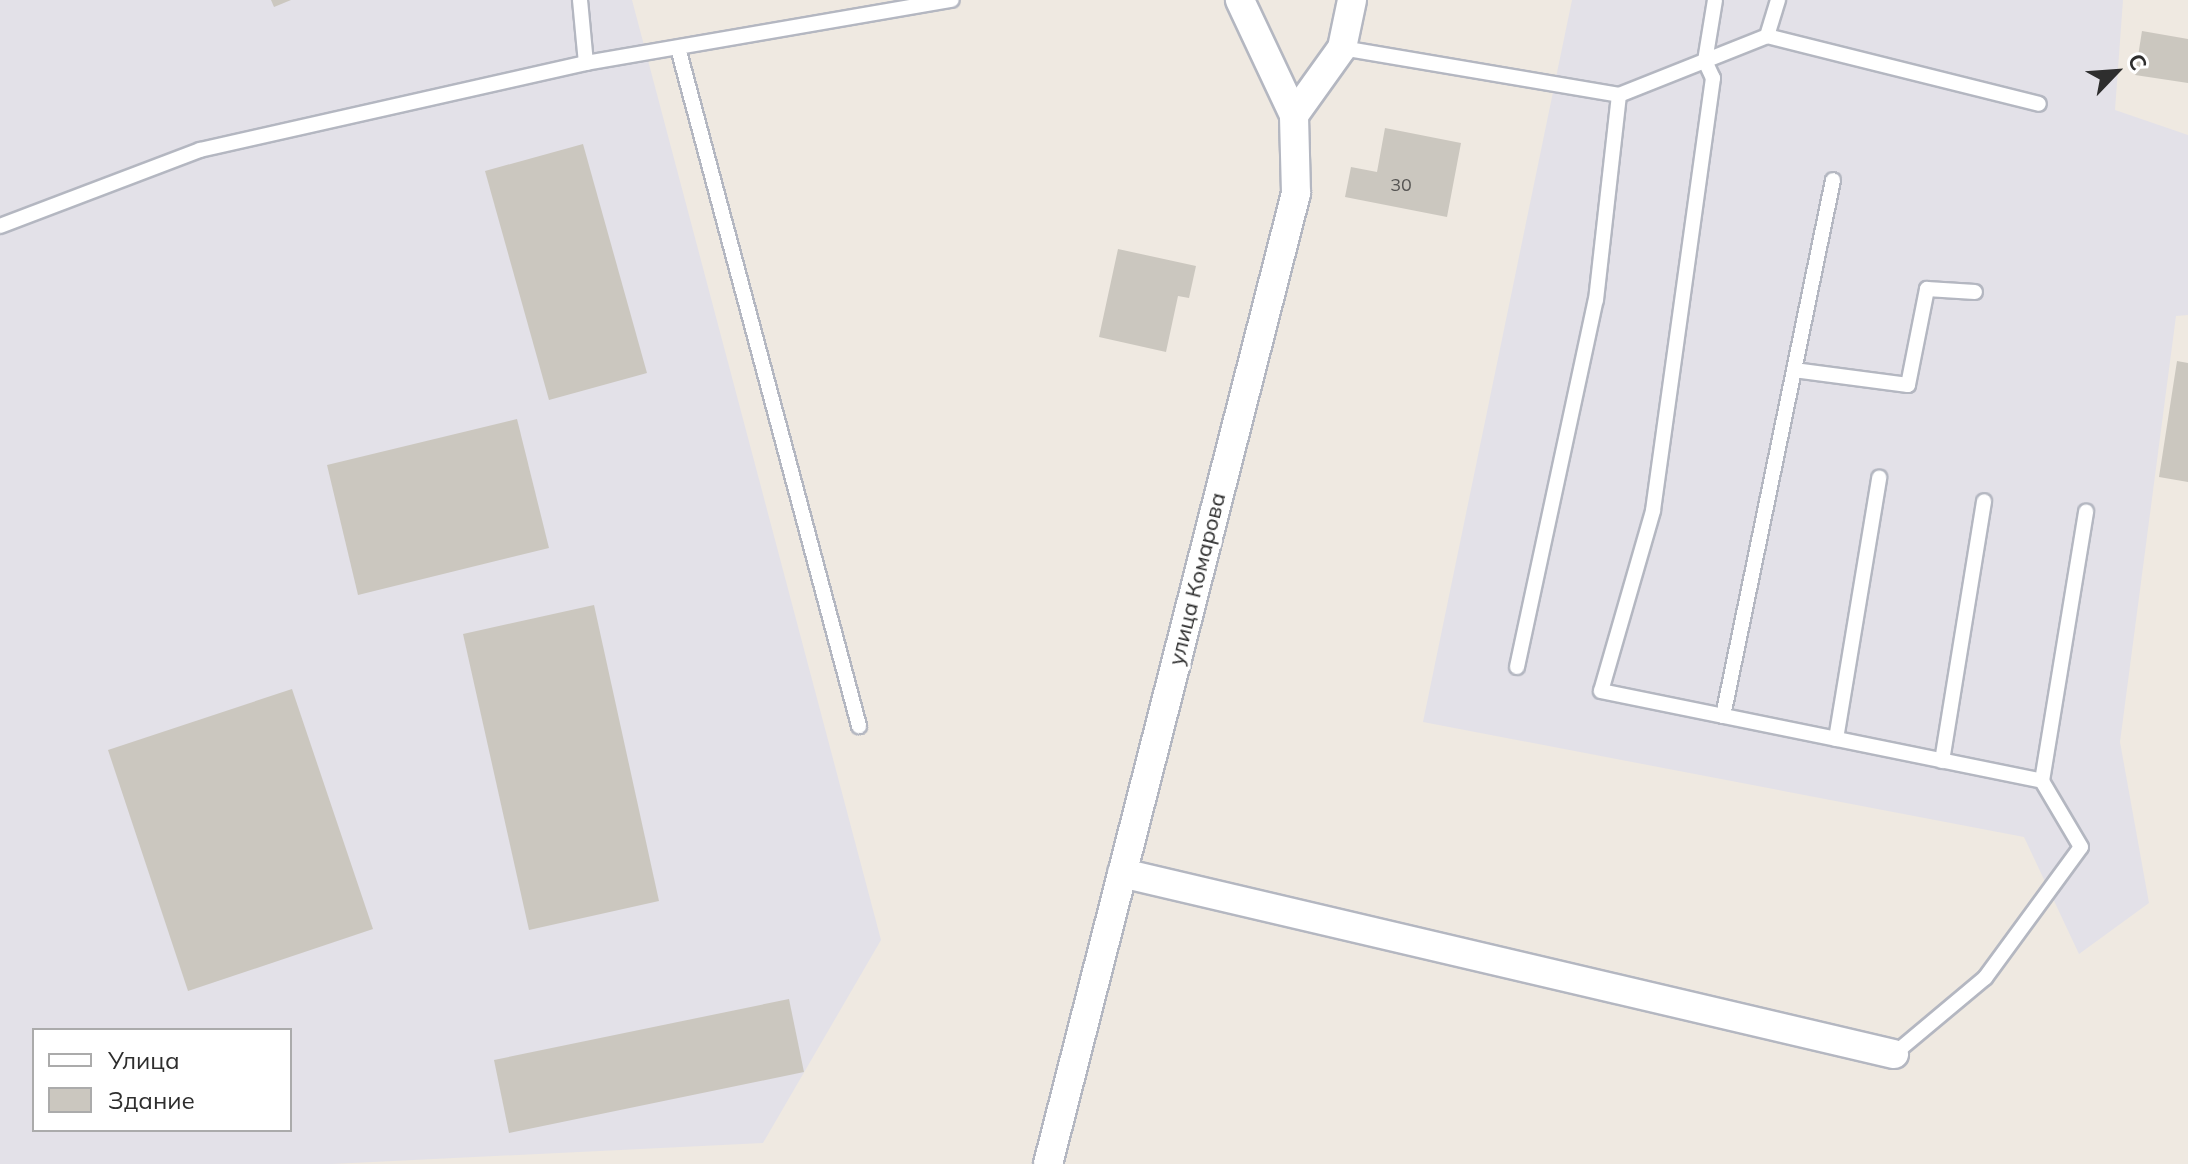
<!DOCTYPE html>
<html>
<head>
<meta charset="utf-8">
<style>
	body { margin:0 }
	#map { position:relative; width:2188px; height:1164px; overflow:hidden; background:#efe9e1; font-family:Mulish,sans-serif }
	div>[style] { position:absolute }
	.industrial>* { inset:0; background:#e3e1e8 }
	.building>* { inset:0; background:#cbc7bf }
	.roads { filter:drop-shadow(2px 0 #b4b7c1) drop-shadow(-2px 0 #b4b7c1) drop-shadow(0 2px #b4b7c1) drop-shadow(0 -2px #b4b7c1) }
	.lane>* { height:14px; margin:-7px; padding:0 7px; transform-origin:7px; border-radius:7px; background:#fff }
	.street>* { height:28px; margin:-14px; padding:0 14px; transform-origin:14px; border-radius:14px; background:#fff }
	span { translate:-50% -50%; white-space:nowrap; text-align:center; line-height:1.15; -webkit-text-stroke:6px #fff; paint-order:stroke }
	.number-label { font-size:18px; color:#555452 }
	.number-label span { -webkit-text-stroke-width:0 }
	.street-label { font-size:22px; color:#2e2e2e }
	.legend { position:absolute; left:32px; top:1028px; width:260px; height:104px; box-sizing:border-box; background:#fff; border:2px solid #ababab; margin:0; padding:10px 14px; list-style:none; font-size:24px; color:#2e2e2e }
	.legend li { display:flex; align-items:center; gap:16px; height:40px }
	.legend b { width:40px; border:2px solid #ababab }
	.north { position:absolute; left:2076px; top:32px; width:80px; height:80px; -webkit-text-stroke:6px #fff; paint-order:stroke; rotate:65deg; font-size:22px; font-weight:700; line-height:32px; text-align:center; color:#2e2e2e }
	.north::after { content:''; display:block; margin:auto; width:28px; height:36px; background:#2e2e2e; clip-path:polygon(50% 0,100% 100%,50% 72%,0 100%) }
</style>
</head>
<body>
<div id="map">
	<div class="industrial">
		<div style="clip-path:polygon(evenodd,0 0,632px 0,881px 940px,763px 1143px,332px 1164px,0 1164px,0 0,34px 1030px,290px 1030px,290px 1130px,34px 1130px,34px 1030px)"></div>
		<div style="clip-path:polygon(1572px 0,2123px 0,2115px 110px,2188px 135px,2188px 315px,2176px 316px,2120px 742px,2149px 903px,2079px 954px,2024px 837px,1423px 722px)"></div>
	</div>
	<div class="building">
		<div style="clip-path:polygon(271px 0,291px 0,274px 7px)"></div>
		<div style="clip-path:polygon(2142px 31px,2188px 39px,2188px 83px,2135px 75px)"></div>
		<div style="clip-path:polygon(1385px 128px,1461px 143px,1447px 217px,1345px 197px,1351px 167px,1377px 172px)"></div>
		<div style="clip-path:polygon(583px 144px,647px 373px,549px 400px,485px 171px)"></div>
		<div style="clip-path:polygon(1118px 249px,1196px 266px,1189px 298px,1178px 296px,1166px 352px,1099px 337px)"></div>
		<div style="clip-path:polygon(2177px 361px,2188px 363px,2188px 482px,2159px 477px)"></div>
		<div style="clip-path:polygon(517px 419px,549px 548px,358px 595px,327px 465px)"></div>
		<div style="clip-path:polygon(594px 605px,659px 901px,529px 930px,463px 634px)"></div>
		<div style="clip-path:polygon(292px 689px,373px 929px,188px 991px,108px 750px)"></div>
		<div style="clip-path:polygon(789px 999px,804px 1072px,509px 1133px,494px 1060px)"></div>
	</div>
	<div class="roads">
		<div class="lane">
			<div style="left:580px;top:0;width:63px;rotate:84.6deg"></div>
			<div style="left:1715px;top:0;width:62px;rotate:99.3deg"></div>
			<div style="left:1705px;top:61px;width:19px;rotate:65deg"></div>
			<div style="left:1713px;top:78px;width:437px;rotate:97.9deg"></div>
			<div style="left:1653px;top:511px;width:187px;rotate:106.1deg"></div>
			<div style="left:1601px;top:691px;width:450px;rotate:11.5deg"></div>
			<div style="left:1767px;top:36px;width:38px;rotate:-73deg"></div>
			<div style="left:678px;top:48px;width:702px;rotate:75.05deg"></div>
			<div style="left:1342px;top:48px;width:281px;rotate:9.6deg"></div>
			<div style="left:1619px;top:95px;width:159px;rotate:-21.7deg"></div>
			<div style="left:1767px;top:36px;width:280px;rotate:14deg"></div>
			<div style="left:0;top:226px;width:214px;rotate:-20.8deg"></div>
			<div style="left:200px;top:150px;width:396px;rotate:-12.7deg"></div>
			<div style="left:586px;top:63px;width:371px;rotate:-9.8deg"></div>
			<div style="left:1794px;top:370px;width:115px;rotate:7.5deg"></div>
			<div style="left:1908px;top:385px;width:98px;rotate:-78.8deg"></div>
			<div style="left:1927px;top:289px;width:48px;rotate:3.6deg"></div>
			<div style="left:1517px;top:667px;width:375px;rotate:-77.9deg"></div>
			<div style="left:1596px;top:300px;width:206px;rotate:-83.6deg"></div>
			<div style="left:1723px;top:716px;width:547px;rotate:-78.4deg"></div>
			<div style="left:1836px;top:739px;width:265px;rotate:-80.6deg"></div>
			<div style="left:1942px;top:761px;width:263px;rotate:-80.8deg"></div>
			<div style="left:1894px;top:1054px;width:119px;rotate:-39.9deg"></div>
			<div style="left:1985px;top:978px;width:162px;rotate:-53.8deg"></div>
			<div style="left:2081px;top:847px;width:77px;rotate:-120.6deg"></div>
			<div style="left:2042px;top:781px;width:273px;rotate:-80.7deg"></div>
		</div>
		<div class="street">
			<div style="left:1294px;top:115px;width:82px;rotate:-54.4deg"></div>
			<div style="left:1342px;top:48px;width:49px;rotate:-78.2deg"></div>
			<div style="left:1122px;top:873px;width:793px;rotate:13.2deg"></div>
			<div style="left:1048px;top:1164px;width:1002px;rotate:-75.67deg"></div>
			<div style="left:1296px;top:193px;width:78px;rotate:-91.5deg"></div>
			<div style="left:1294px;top:115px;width:127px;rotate:-115.2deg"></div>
		</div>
	</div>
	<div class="number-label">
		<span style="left:1401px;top:185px">30</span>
	</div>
	<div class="street-label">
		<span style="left:1197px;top:579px;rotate:-76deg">улица Комарова</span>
	</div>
	<ul class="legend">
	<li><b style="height:10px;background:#fff"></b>Улица</li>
	<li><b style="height:22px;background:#cbc7bf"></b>Здание</li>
	</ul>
	<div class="north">С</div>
</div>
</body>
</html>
